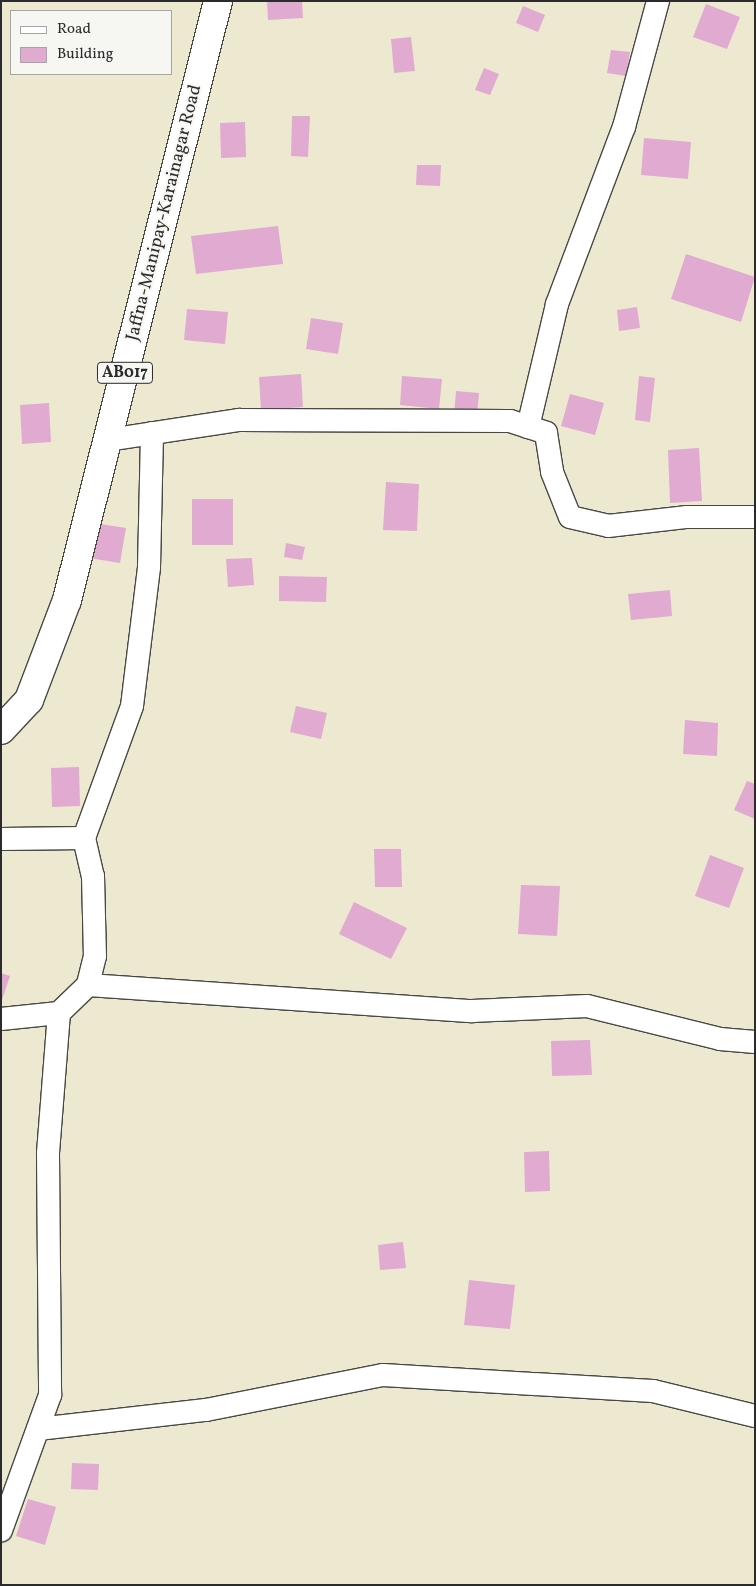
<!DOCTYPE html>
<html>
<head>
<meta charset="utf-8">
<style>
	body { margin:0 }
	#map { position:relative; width:756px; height:1586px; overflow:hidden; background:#ede9d1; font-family:Vollkorn,serif }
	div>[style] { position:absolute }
	.building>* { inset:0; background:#e1aad1 }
	.roads { filter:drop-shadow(1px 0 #484844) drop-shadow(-1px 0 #484844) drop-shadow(0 1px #484844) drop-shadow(0 -1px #484844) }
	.street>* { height:22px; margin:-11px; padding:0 11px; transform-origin:11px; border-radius:11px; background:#fff }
	.primary>* { height:28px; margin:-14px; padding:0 14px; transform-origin:14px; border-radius:14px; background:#fff }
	span { translate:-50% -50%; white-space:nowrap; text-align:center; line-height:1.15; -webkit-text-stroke:4px #f6f6f2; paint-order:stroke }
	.shield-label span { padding:1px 4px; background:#f6f6f2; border:1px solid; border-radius:4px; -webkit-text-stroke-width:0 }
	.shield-label { font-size:16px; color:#2b2b2b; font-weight:700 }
	.street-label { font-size:18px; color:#2b2b2b }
	.frame { position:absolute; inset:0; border:2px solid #2b2b2b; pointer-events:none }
	.legend { position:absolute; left:10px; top:10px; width:162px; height:65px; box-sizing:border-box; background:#f6f6f2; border:1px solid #a5a5a2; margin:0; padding:6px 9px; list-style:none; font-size:15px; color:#2b2b2b }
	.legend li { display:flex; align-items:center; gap:10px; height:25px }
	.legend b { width:25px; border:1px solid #a5a5a2 }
</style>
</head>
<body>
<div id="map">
	<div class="building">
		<div style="clip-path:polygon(267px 1px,302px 1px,303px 18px,268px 20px)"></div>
		<div style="clip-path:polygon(706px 4px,740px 17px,727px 49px,693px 37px)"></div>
		<div style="clip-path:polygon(523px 6px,545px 15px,538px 32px,516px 23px)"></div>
		<div style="clip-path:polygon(411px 37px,415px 71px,394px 73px,391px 39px)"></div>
		<div style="clip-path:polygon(611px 50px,630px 52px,626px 76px,607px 73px)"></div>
		<div style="clip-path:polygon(484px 68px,499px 74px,490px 95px,475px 90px)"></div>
		<div style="clip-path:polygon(292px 116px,310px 116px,308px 157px,291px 156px)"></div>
		<div style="clip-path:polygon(245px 122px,246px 157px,221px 158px,220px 123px)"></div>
		<div style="clip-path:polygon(644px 138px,691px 142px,688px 179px,641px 175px)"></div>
		<div style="clip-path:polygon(417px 165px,441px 165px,440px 186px,416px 185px)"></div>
		<div style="clip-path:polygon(278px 226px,283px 264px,196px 274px,191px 236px)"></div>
		<div style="clip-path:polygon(686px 254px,755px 277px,741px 322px,671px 299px)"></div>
		<div style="clip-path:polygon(637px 307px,640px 328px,619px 331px,617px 310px)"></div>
		<div style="clip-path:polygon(187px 309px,228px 312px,225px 344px,184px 340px)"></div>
		<div style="clip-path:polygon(311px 318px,343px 323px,338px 354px,306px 349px)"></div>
		<div style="clip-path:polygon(301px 374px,303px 407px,261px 410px,259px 377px)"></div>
		<div style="clip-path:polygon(402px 376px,442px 379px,439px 409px,400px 405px)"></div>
		<div style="clip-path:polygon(639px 376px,655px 378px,650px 422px,635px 420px)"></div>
		<div style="clip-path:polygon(456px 391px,479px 393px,477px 417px,454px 415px)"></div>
		<div style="clip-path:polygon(570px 394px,604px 403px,595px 435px,561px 426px)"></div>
		<div style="clip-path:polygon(49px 403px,51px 442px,22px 444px,20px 405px)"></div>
		<div style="clip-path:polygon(699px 448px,702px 501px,670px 503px,668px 450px)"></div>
		<div style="clip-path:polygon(386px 482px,419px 484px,417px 531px,383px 530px)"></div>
		<div style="clip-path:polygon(192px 499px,233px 499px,233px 545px,192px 545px)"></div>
		<div style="clip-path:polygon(94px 523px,126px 528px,120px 563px,89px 558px)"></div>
		<div style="clip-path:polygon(286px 543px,305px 547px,302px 560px,284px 557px)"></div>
		<div style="clip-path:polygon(252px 558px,254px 585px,228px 587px,226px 559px)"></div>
		<div style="clip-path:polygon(279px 576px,327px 577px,326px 602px,279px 601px)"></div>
		<div style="clip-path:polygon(670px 590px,672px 616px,631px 620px,628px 594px)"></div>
		<div style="clip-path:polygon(296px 706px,327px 713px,321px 739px,290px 732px)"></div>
		<div style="clip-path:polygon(685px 720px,718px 723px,717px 756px,683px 754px)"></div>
		<div style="clip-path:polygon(79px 767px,80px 806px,52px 807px,51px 768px)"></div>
		<div style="clip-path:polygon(747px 781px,755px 784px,755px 819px,734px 810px)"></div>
		<div style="clip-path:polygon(374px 849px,401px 849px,402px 887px,375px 887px)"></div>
		<div style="clip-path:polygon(710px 855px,744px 868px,729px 908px,695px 896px)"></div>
		<div style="clip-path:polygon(521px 885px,560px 886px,557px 936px,518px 934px)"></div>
		<div style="clip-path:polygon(354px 902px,407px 928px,391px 959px,339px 934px)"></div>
		<div style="clip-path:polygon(1px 973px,10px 976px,2px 1000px,1px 1000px)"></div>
		<div style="clip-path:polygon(590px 1040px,592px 1075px,552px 1076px,551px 1041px)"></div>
		<div style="clip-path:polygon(549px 1151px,550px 1191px,525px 1192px,524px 1152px)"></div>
		<div style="clip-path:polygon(403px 1242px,406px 1268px,380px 1270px,378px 1245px)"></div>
		<div style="clip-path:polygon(469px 1280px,515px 1285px,510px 1329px,464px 1325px)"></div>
		<div style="clip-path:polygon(72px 1463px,99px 1464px,98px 1490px,71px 1489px)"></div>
		<div style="clip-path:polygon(28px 1499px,56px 1507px,45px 1545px,16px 1536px)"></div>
	</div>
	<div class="roads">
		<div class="street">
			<div style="left:528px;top:427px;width:126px;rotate:-76.7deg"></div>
			<div style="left:557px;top:304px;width:189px;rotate:-69.3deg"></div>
			<div style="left:624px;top:127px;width:131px;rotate:-74.9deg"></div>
			<div style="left:108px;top:440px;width:133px;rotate:-8.7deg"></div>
			<div style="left:239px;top:420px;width:271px;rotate:0.2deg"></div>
			<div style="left:510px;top:421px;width:38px;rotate:18deg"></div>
			<div style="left:546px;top:433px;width:39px;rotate:81deg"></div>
			<div style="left:552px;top:472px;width:48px;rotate:68.2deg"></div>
			<div style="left:570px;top:517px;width:39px;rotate:13deg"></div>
			<div style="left:608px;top:526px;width:80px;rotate:-6.5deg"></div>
			<div style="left:687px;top:517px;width:68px"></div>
			<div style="left:84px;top:838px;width:140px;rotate:-70deg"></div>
			<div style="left:132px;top:706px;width:140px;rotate:-83deg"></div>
			<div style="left:149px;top:567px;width:134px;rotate:-88.7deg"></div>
			<div style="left:1px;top:839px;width:83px;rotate:-0.7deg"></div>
			<div style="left:84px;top:838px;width:39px;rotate:77deg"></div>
			<div style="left:93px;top:876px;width:80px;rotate:88.6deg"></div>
			<div style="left:95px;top:956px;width:30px;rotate:104deg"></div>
			<div style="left:88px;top:985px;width:40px;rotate:136deg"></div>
			<div style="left:59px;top:1013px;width:141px;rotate:94.5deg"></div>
			<div style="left:48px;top:1154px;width:241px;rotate:89.5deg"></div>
			<div style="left:50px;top:1395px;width:144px;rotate:109.9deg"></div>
			<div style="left:88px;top:985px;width:385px;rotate:3.9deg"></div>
			<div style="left:472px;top:1011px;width:115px;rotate:-2.5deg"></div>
			<div style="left:587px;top:1006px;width:137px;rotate:13.9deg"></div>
			<div style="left:720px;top:1039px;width:35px;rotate:5deg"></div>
			<div style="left:1px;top:1019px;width:58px;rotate:-5.9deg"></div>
			<div style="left:38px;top:1429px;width:169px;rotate:-6.5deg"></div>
			<div style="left:206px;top:1410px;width:180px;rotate:-11.2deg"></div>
			<div style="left:383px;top:1375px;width:270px;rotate:3.4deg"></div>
			<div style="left:653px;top:1391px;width:105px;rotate:13.8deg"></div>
		</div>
		<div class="primary">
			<div style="left:1px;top:730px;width:41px;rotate:-47deg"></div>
			<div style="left:29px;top:700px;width:107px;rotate:-69.2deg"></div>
			<div style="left:67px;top:600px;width:618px;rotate:-75.85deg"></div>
		</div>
	</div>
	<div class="shield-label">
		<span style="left:125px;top:373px">AB017</span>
	</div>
	<div class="street-label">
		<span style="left:165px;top:213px;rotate:-76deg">Jaffna-Manipay-Karainagar Road</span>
	</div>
	<div class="frame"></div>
	<ul class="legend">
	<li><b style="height:6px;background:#fff"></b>Road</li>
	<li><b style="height:14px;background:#e1aad1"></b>Building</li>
	</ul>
</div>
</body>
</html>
